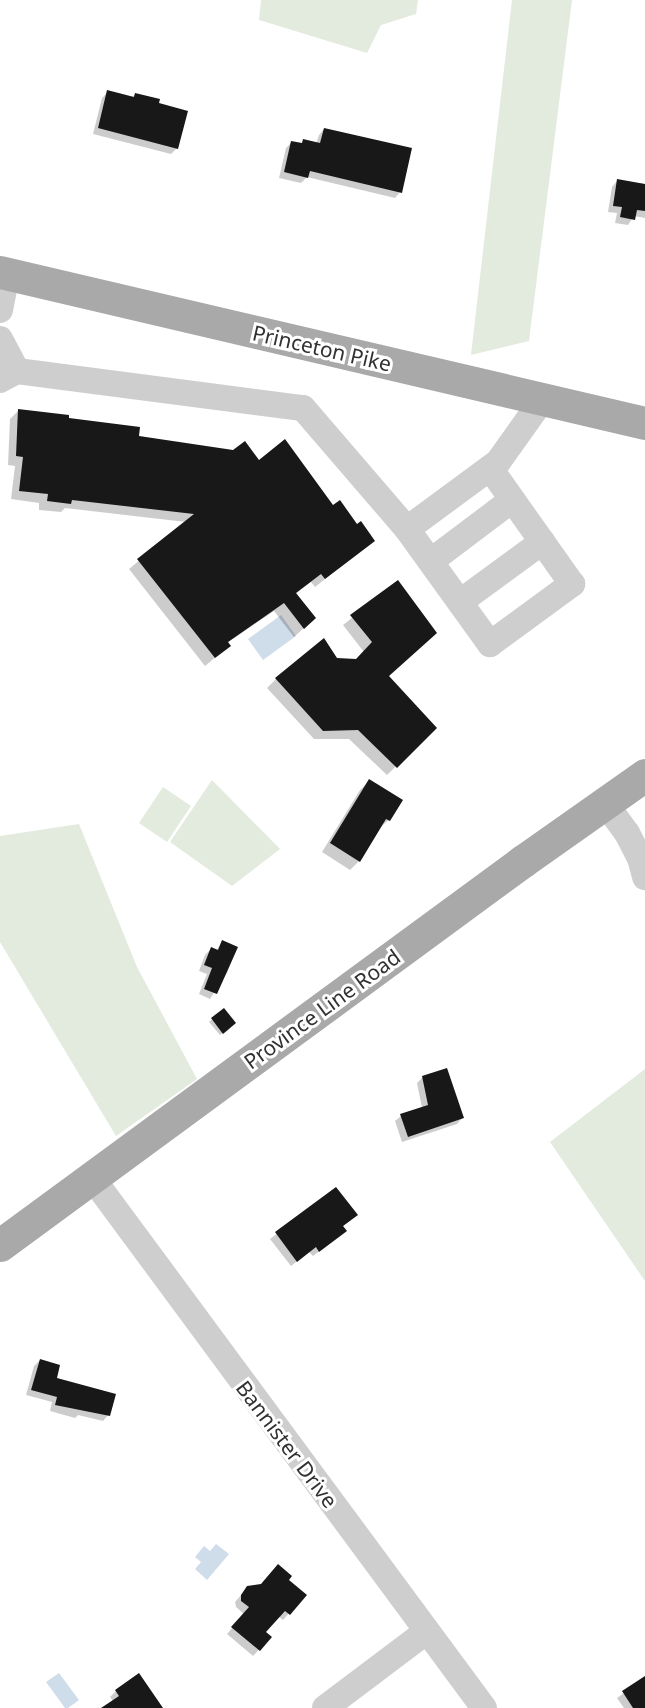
<!DOCTYPE html>
<html>
<head>
<meta charset="utf-8">
<style>
	body { margin:0 }
	#map { position:relative; width:645px; height:1708px; overflow:hidden; background:#fff; font-family:"Noto Sans",sans-serif }
	div>[style] { position:absolute }
	.green>* { inset:0; background:#e3eade }
	.water>* { inset:0; background:#cfddeb }
	.shadow>* { inset:0; background:#0003 }
	.building>* { inset:0; background:#181818 }
	.minor>* { height:26px; margin:-13px; padding:0 13px; transform-origin:13px; border-radius:13px; background:#cecece }
	.major>* { height:33px; margin:-16.5px; padding:0 16.5px; transform-origin:16.5px; border-radius:16.5px; background:#a9a9a9 }
	span { translate:-50% -50%; white-space:nowrap; text-align:center; line-height:1.15; -webkit-text-stroke:6px #fff; paint-order:stroke }
	.street-label { font-size:21px; color:#313131 }
</style>
</head>
<body>
<div id="map">
	<div class="green">
		<div style="clip-path:polygon(261px 0,418px 0,416px 14px,381px 25px,367px 53px,259px 20px)"></div>
		<div style="clip-path:polygon(512px 0,572px 0,529px 341px,471px 355px)"></div>
		<div style="clip-path:polygon(212px 780px,280px 849px,232px 886px,170px 842px)"></div>
		<div style="clip-path:polygon(163px 787px,191px 806px,167px 842px,139px 823px)"></div>
		<div style="clip-path:polygon(79px 824px,137px 967px,197px 1079px,116px 1136px,0 942px,0 836px)"></div>
		<div style="clip-path:polygon(645px 1069px,645px 1281px,550px 1142px)"></div>
	</div>
	<div class="water">
		<div style="clip-path:polygon(281px 615px,296px 636px,263px 660px,248px 639px)"></div>
		<div style="clip-path:polygon(216px 1544px,229px 1554px,207px 1580px,195px 1569px,201px 1562px,195px 1557px,204px 1546px,210px 1551px)"></div>
		<div style="clip-path:polygon(59px 1673px,79px 1700px,68px 1708px,65px 1708px,46px 1682px)"></div>
	</div>
	<div class="shadow">
		<div style="clip-path:polygon(108px 92px,132px 98px,135px 94px,157px 105px,177px 148px,171px 154px,93px 134px,102px 98px)"></div>
		<div style="clip-path:polygon(324px 129px,400px 192px,395px 198px,307px 177px,301px 183px,279px 178px,286px 148px,292px 142px,300px 144px,304px 141px,316px 144px,319px 135px)"></div>
		<div style="clip-path:polygon(617px 181px,645px 184px,645px 218px,634px 216px,628px 225px,615px 223px,617px 213px,608px 212px,612px 187px)"></div>
		<div style="clip-path:polygon(19px 410px,259px 462px,333px 507px,373px 541px,315px 587px,311px 582px,295px 594px,305px 627px,294px 637px,274px 611px,227px 643px,229px 646px,205px 666px,129px 569px,186px 522px,65px 508px,61px 512px,39px 510px,39px 503px,11px 499px,15px 466px,8px 465px,10px 419px)"></div>
		<div style="clip-path:polygon(397px 582px,387px 677px,435px 728px,387px 775px,349px 739px,314px 739px,267px 688px,276px 679px,336px 659px,357px 660px,364px 652px,343px 625px)"></div>
		<div style="clip-path:polygon(369px 781px,389px 820px,379px 828px,359px 861px,350px 870px,322px 852px,360px 790px)"></div>
		<div style="clip-path:polygon(222px 942px,237px 948px,227px 973px,210px 999px,199px 994px,207px 974px,199px 971px,205px 955px,211px 949px,216px 951px)"></div>
		<div style="clip-path:polygon(224px 1010px,232px 1025px,220px 1035px,209px 1022px)"></div>
		<div style="clip-path:polygon(423px 1077px,462px 1118px,457px 1124px,402px 1142px,395px 1121px,401px 1116px,422px 1108px,417px 1083px)"></div>
		<div style="clip-path:polygon(336px 1189px,356px 1215px,342px 1227px,339px 1236px,313px 1256px,309px 1252px,291px 1266px,270px 1239px)"></div>
		<div style="clip-path:polygon(40px 1360px,55px 1379px,108px 1415px,103px 1421px,78px 1415px,75px 1418px,50px 1411px,52px 1402px,26px 1395px,34px 1366px)"></div>
		<div style="clip-path:polygon(287px 1580px,305px 1595px,283px 1620px,278px 1616px,264px 1633px,270px 1638px,253px 1656px,227px 1634px,244px 1614px,236px 1607px,235px 1602px,248px 1587px)"></div>
		<div style="clip-path:polygon(139px 1676px,156px 1708px,104px 1708px,113px 1701px,110px 1697px,116px 1691px)"></div>
		<div style="clip-path:polygon(645px 1678px,645px 1708px,624px 1708px,617px 1698px)"></div>
	</div>
	<div class="building">
		<div style="clip-path:polygon(107px 90px,134px 97px,135px 93px,160px 99px,159px 103px,188px 111px,178px 149px,98px 128px)"></div>
		<div style="clip-path:polygon(324px 128px,412px 148px,402px 193px,310px 171px,308px 178px,284px 172px,291px 141px,302px 143px,303px 139px,320px 143px)"></div>
		<div style="clip-path:polygon(617px 179px,645px 184px,645px 211px,637px 210px,635px 220px,620px 217px,622px 207px,613px 206px)"></div>
		<div style="clip-path:polygon(18px 409px,69px 415px,69px 418px,140px 427px,139px 436px,233px 450px,245px 441px,259px 460px,285px 439px,333px 505px,340px 500px,357px 524px,361px 521px,375px 541px,325px 579px,321px 574px,296px 593px,316px 618px,304px 629px,284px 603px,228px 642px,231px 646px,215px 658px,137px 559px,194px 514px,72px 500px,71px 504px,47px 501px,48px 494px,19px 491px,23px 457px,16px 456px)"></div>
		<div style="clip-path:polygon(398px 580px,437px 633px,389px 676px,437px 728px,397px 768px,358px 730px,323px 731px,275px 678px,324px 638px,337px 658px,356px 659px,372px 642px,350px 615px)"></div>
		<div style="clip-path:polygon(369px 779px,403px 800px,390px 821px,386px 819px,360px 862px,330px 843px)"></div>
		<div style="clip-path:polygon(222px 940px,238px 947px,217px 994px,204px 989px,212px 968px,204px 965px,211px 947px,218px 950px)"></div>
		<div style="clip-path:polygon(224px 1008px,236px 1023px,223px 1034px,211px 1018px)"></div>
		<div style="clip-path:polygon(447px 1068px,464px 1118px,408px 1137px,400px 1114px,428px 1105px,422px 1076px)"></div>
		<div style="clip-path:polygon(336px 1187px,358px 1215px,343px 1226px,347px 1231px,319px 1252px,316px 1247px,297px 1262px,275px 1232px)"></div>
		<div style="clip-path:polygon(40px 1359px,60px 1365px,57px 1378px,116px 1394px,110px 1416px,55px 1405px,57px 1397px,31px 1390px)"></div>
		<div style="clip-path:polygon(278px 1564px,292px 1576px,289px 1580px,307px 1595px,290px 1615px,285px 1611px,266px 1632px,272px 1637px,260px 1651px,231px 1627px,249px 1607px,241px 1601px,241px 1595px,247px 1586px,261px 1584px)"></div>
		<div style="clip-path:polygon(139px 1673px,163px 1708px,101px 1708px,119px 1696px,115px 1690px)"></div>
		<div style="clip-path:polygon(645px 1676px,645px 1708px,633px 1708px,622px 1691px)"></div>
	</div>
	<div class="minor">
		<div style="left:0;top:310px;width:37px;rotate:-79deg"></div>
		<div style="left:0;top:339px;width:36px;rotate:62deg"></div>
		<div style="left:0;top:380px;width:19px;rotate:-28deg"></div>
		<div style="left:17px;top:371px;width:288px;rotate:7.4deg"></div>
		<div style="left:303px;top:408px;width:160px;rotate:49.3deg"></div>
		<div style="left:407px;top:529px;width:142px;rotate:54.2deg"></div>
		<div style="left:490px;top:644px;width:102px;rotate:-36.2deg"></div>
		<div style="left:572px;top:584px;width:142px;rotate:-125.3deg"></div>
		<div style="left:407px;top:529px;width:113px;rotate:-36.4deg"></div>
		<div style="left:498px;top:462px;width:77px;rotate:-54.5deg"></div>
		<div style="left:431px;top:561px;width:101px;rotate:-37deg"></div>
		<div style="left:460px;top:602px;width:102px;rotate:-36.2deg"></div>
		<div style="left:605px;top:803px;width:37px;rotate:54deg"></div>
		<div style="left:627px;top:833px;width:28px;rotate:63deg"></div>
		<div style="left:640px;top:858px;width:20px;rotate:75deg"></div>
		<div style="left:93px;top:1179px;width:658px;rotate:53.53deg"></div>
		<div style="left:325px;top:1708px;width:126px;rotate:-37deg"></div>
	</div>
	<div class="major">
		<div style="left:0;top:272px;width:662px;rotate:13.18deg"></div>
		<div style="left:0;top:1245px;width:649px;rotate:-36.29deg"></div>
		<div style="left:523px;top:861px;width:149px;rotate:-35.2deg"></div>
	</div>
	<div class="street-label">
		<span style="left:322px;top:348px;rotate:13deg">Princeton Pike</span>
		<span style="left:322px;top:1009px;rotate:-36deg">Province Line Road</span>
		<span style="left:287px;top:1444px;rotate:53deg">Bannister Drive</span>
	</div>
</div>
</body>
</html>
